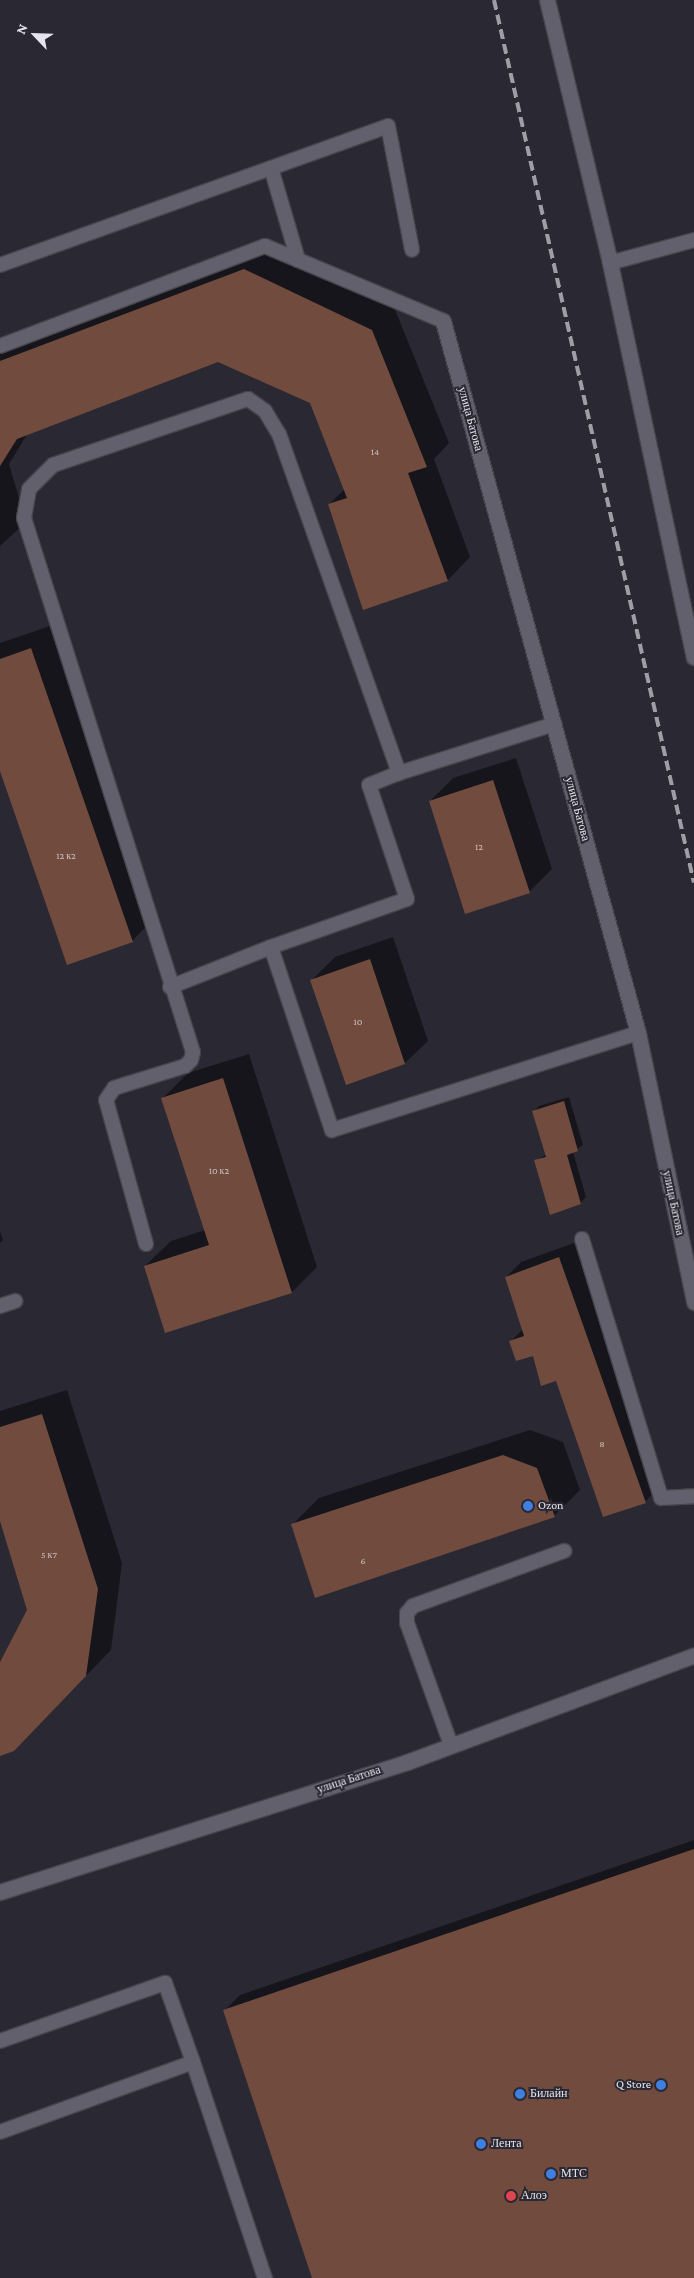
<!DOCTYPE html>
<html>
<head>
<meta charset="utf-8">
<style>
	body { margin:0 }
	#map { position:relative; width:694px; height:2278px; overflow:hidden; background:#2a2833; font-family:"Crimson Pro",serif }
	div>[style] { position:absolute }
	.shadow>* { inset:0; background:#0007 }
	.building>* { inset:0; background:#714c3e }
	.roads { filter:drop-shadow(1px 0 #46444c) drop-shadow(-1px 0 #46444c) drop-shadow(0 1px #46444c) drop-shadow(0 -1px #46444c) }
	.lane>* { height:14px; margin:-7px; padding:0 7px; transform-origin:7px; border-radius:7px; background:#62606c }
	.street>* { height:15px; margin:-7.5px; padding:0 7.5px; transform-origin:7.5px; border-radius:7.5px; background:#62606c }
	.rail>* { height:4px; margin-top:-2px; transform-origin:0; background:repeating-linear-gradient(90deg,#9f9ea6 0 10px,transparent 0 15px) }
	.dots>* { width:14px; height:14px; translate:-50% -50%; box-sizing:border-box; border:2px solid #2a2833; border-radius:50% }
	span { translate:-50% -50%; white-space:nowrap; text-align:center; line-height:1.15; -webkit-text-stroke:4px #2a2833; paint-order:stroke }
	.number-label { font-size:10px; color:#c9bfc0 }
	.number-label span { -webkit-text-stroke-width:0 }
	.street-label { font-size:12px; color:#e6e5ec }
	.poi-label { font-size:12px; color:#e6e5ec }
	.left { translate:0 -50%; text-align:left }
	.right { translate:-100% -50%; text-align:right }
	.north { position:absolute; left:10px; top:10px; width:50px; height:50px; -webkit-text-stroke:4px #2a2833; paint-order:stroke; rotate:294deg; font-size:14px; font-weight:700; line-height:20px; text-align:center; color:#e6e5ec }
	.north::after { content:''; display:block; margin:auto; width:18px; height:22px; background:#e6e5ec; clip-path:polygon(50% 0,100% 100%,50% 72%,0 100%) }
</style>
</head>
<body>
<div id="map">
	<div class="shadow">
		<div style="clip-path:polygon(267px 246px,394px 307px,449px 443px,434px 459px,470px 557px,448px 580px,329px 504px,345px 489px,311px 402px,218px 361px,28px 433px,9px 464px,26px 522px,0 546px,0 348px)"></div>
		<div style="clip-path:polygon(56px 624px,157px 916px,132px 941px,0 767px,0 643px)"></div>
		<div style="clip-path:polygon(516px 758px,552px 869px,529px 892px,430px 801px,453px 778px)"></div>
		<div style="clip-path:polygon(393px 937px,428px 1041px,405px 1063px,312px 980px,335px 957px)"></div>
		<div style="clip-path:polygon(249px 1054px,317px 1267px,292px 1292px,166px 1332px,145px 1266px,171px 1241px,205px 1230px,163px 1098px,188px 1073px)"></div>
		<div style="clip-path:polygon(569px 1097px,583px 1145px,573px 1152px,586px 1197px,580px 1203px,535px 1161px,547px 1154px,534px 1111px,539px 1106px)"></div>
		<div style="clip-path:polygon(0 1231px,3px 1240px,0 1243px)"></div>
		<div style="clip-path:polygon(574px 1243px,660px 1486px,645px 1502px,557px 1380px,533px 1354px,511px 1341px,523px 1329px,506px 1277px,521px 1262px)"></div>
		<div style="clip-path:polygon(67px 1390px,122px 1563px,111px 1650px,39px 1724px,0 1755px,0 1662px,28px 1610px,0 1517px,0 1411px)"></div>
		<div style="clip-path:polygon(530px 1430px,563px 1442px,580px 1490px,554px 1516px,292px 1525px,319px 1498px)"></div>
		<div style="clip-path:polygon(694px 1840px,694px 2278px,313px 2278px,224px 2011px,240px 1995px)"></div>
	</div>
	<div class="building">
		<div style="clip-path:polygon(244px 269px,372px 330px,427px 467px,408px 473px,448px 581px,363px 610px,328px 504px,347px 498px,310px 403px,218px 362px,17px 439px,0 466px,0 361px)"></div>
		<div style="clip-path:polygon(31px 648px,133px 942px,67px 965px,0 771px,0 659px)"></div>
		<div style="clip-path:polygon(493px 780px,530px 893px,465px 914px,429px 801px)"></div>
		<div style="clip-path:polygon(370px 959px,405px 1064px,346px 1085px,310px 980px)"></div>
		<div style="clip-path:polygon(223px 1078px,292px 1293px,165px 1333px,144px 1266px,209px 1245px,161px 1098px)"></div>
		<div style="clip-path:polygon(564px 1101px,578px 1151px,567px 1155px,581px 1204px,550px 1215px,534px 1160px,546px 1157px,532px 1111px)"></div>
		<div style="clip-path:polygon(559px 1257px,646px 1503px,603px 1517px,556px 1381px,541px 1386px,533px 1356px,516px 1361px,509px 1341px,524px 1336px,505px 1277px)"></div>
		<div style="clip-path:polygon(42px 1414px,98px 1589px,86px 1676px,14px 1751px,0 1756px,0 1662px,27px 1610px,0 1521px,0 1427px)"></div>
		<div style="clip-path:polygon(503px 1455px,537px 1468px,555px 1517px,315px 1598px,291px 1524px)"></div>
		<div style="clip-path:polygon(694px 1849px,694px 2278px,312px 2278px,223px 2010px)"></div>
	</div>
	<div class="roads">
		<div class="lane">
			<div style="left:271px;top:168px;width:96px;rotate:73.6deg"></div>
			<div style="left:610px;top:263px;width:87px;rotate:-15.3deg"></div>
			<div style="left:0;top:265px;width:412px;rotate:-19.7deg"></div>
			<div style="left:388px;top:126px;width:126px;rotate:79deg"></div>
			<div style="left:0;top:346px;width:283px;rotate:-20.7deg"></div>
			<div style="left:265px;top:246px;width:193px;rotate:22.8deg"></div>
			<div style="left:271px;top:947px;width:193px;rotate:71.6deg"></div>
			<div style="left:332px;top:1130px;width:321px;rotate:-17.6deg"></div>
			<div style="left:170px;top:987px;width:109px;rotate:-21.6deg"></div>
			<div style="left:271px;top:947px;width:144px;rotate:-19.4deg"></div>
			<div style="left:407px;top:899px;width:120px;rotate:-108.4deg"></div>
			<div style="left:369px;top:785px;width:32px;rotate:-22deg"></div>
			<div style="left:582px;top:1239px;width:271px;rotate:73deg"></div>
			<div style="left:661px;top:1498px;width:33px;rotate:-3deg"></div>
			<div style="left:146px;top:1244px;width:149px;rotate:-105.5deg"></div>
			<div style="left:106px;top:1100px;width:14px;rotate:-56deg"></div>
			<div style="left:114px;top:1088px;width:74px;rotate:-17.2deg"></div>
			<div style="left:185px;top:1066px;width:8px;rotate:-45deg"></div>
			<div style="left:191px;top:1060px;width:8px;rotate:-76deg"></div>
			<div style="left:193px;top:1052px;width:560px;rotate:-107.56deg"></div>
			<div style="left:24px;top:518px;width:29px;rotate:-80deg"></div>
			<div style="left:29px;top:489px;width:34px;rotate:-45deg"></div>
			<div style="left:53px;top:465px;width:206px;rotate:-18.7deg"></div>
			<div style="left:248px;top:399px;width:21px;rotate:35deg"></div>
			<div style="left:265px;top:411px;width:27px;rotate:59deg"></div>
			<div style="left:279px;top:434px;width:360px;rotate:70.5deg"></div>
			<div style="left:399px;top:773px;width:163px;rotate:-17.5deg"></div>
			<div style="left:0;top:1306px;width:16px;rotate:-18deg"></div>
			<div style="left:451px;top:1745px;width:130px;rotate:-109.8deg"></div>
			<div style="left:407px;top:1623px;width:10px;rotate:-90deg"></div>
			<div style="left:407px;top:1613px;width:9px;rotate:-49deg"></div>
			<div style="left:413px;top:1606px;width:161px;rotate:-20deg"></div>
			<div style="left:0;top:2041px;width:175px;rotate:-19.4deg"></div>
			<div style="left:165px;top:1983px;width:84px;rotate:70.5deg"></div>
			<div style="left:0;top:2132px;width:205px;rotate:-19.9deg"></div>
			<div style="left:193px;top:2062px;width:228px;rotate:71.6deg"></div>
		</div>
		<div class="street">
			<div style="left:547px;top:0;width:270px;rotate:76.5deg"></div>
			<div style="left:610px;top:263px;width:403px;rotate:78deg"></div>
			<div style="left:443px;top:321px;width:738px;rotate:74.68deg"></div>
			<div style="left:638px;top:1033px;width:275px;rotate:78.2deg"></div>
			<div style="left:0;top:1892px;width:427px;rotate:-17.7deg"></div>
			<div style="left:407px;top:1762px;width:306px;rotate:-20.4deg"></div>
		</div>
	</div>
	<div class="rail">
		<div style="left:494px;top:0;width:905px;rotate:77.24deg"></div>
	</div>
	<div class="dots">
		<div style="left:528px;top:1506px;background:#3f7fe0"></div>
		<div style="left:661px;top:2085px;background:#3f7fe0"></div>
		<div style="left:520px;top:2094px;background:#3f7fe0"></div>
		<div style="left:481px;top:2144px;background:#3f7fe0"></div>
		<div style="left:551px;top:2174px;background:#3f7fe0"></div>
		<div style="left:511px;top:2196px;background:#e0444e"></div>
	</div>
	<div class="number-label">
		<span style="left:375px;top:452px">14</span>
		<span style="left:479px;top:847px">12</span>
		<span style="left:66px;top:856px">12 к2</span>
		<span style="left:358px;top:1022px">10</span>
		<span style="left:219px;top:1171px">10 к2</span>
		<span style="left:602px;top:1444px">8</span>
		<span style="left:49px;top:1555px">5 к7</span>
		<span style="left:363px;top:1561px">6</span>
	</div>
	<div class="street-label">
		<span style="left:470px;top:419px;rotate:75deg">улица Батова</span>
		<span style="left:577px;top:809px;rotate:75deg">улица Батова</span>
		<span style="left:673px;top:1203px;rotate:78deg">улица Батова</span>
		<span style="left:349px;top:1780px;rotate:-18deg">улица Батова</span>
	</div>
	<div class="poi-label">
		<span class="left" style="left:538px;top:1506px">Ozon</span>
		<span class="right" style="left:651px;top:2085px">Q Store</span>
		<span class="left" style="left:530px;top:2094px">Билайн</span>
		<span class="left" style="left:491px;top:2144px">Лента</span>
		<span class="left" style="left:561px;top:2174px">МТС</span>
		<span class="left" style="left:521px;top:2196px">Алоэ</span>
	</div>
	<div class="north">N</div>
</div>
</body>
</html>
